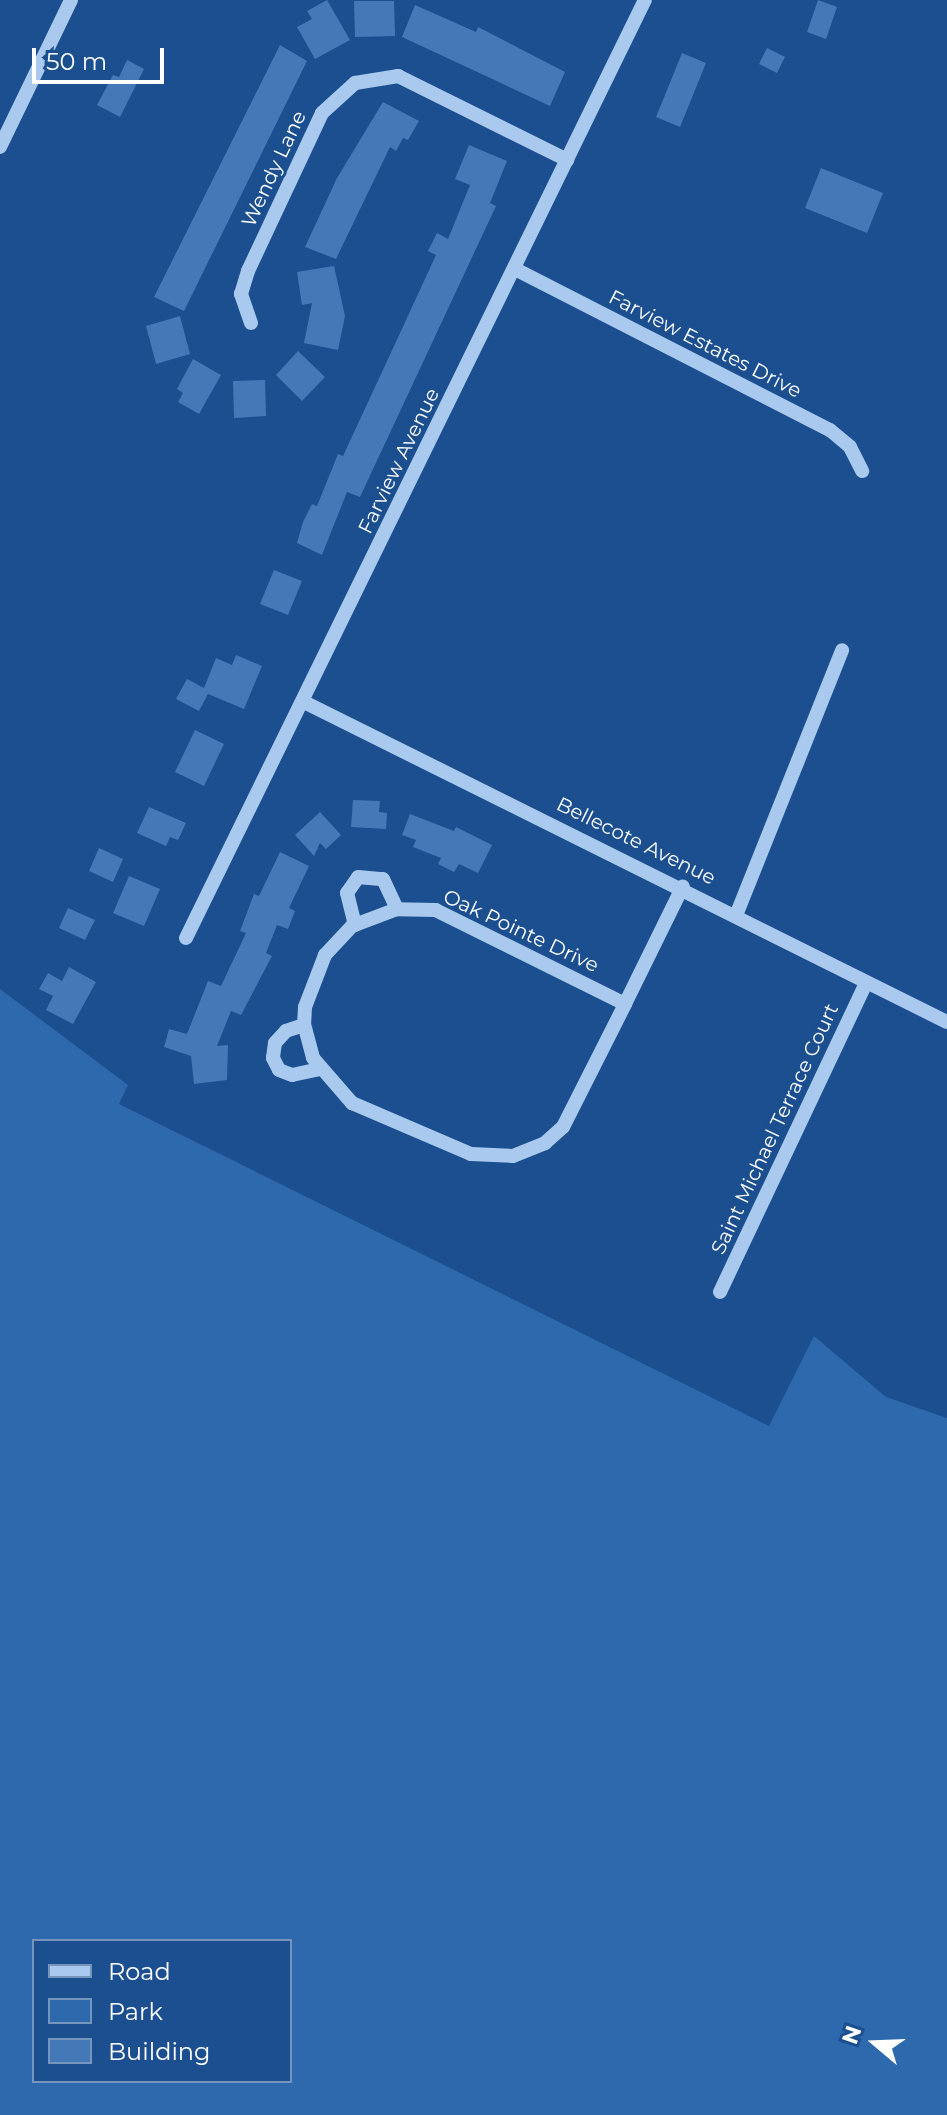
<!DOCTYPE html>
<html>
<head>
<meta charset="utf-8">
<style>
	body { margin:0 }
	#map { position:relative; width:947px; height:2115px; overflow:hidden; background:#1b4f8f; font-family:Montserrat,sans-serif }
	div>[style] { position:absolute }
	.green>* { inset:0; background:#2e69ad }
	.building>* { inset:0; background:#4478b7 }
	.minor>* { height:14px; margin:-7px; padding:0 7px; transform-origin:7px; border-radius:7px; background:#a9c9ee }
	span { translate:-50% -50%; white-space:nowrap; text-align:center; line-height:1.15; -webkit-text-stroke:6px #1b4f8f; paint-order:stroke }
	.street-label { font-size:20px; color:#fff }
	.legend { position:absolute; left:32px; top:1939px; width:260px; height:144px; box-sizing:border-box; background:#1b4f8f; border:2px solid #7695bc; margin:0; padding:10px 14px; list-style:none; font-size:24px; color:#fff }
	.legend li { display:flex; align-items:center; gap:16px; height:40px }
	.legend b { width:40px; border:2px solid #7695bc }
	.north { position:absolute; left:835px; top:2003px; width:80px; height:80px; -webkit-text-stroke:6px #1b4f8f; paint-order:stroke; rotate:289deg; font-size:22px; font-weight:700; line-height:32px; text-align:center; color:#fff }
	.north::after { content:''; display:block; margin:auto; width:28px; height:36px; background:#fff; clip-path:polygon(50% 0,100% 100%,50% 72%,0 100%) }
	.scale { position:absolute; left:32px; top:48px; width:132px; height:36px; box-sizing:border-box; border:4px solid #fff; border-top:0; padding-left:10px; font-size:24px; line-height:28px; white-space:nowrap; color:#fff; -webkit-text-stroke:6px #1b4f8f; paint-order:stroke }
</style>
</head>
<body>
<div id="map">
	<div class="green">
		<div style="clip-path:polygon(evenodd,0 989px,128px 1085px,119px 1104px,769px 1426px,814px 1336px,886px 1397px,947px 1418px,947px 2115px,0 2115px,0 989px,34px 1941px,290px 1941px,290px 2081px,34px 2081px,34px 1941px)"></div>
	</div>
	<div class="building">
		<div style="clip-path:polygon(327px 0,350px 40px,315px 59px,297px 27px,312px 19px,307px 11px)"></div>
		<div style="clip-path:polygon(818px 0,837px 7px,826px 39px,807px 32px)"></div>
		<div style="clip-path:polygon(354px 1px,394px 1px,395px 36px,355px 37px)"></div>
		<div style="clip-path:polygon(415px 5px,476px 32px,478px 27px,565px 72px,550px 106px,402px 37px)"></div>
		<div style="clip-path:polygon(280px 45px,307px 61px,184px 311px,154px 297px)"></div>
		<div style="clip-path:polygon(767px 48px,785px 57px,777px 73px,759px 64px)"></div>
		<div style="clip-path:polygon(682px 53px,706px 63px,680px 127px,656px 117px)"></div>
		<div style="clip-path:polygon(127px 60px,144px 69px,120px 117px,97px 105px,113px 75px,119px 77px)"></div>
		<div style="clip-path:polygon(383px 102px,419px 121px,408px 140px,403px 138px,396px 151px,390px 147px,336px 259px,305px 247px,337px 178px)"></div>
		<div style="clip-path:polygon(469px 145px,507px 161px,490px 203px,496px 206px,360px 497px,347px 492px,322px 555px,297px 543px,303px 522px,312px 504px,317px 506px,338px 454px,343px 456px,401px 331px,436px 255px,428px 251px,437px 233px,448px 239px,470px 185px,455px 179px)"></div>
		<div style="clip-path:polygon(821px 168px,883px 193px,867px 233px,805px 208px)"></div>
		<div style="clip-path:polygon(334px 266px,345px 316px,338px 350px,304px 343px,312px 303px,302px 305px,297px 272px)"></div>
		<div style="clip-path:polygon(180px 316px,190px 354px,156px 364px,146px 326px)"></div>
		<div style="clip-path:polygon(298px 351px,325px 377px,302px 401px,276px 375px)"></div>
		<div style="clip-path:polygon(193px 359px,221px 375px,199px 414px,178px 402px,183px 393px,177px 389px)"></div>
		<div style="clip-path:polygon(265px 380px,266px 416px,234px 418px,233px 381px)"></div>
		<div style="clip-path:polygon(274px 570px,302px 581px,288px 615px,260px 604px)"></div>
		<div style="clip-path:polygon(236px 655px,262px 666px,244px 709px,208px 694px,199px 711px,176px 699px,187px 679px,204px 688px,216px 658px,232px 665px)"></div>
		<div style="clip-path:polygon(195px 730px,224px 744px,204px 786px,175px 772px)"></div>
		<div style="clip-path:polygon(353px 800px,380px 801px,379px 812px,387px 813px,386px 829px,351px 827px)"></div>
		<div style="clip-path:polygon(149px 807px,186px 823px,178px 840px,170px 837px,166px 846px,137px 833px)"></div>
		<div style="clip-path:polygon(320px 812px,341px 835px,326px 849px,320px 843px,314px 856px,295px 835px)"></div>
		<div style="clip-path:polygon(410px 814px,454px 831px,456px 827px,492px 845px,478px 873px,459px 864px,454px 872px,438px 864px,441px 858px,413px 847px,416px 840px,402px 835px)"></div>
		<div style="clip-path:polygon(99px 848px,123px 859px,113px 882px,89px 871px)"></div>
		<div style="clip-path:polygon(280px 852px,309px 866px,289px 908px,295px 911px,288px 929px,277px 925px,266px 953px,272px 956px,241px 1015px,231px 1011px,217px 1046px,228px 1045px,227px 1080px,194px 1084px,191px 1056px,164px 1047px,169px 1029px,187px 1034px,208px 981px,221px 986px,246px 933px,240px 931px,254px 894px,259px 896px)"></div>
		<div style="clip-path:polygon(129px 876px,160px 889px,144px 926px,113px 913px)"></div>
		<div style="clip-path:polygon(68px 908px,95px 920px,85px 940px,59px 928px)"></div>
		<div style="clip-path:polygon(69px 967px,96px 982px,73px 1024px,46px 1010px,53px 996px,39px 989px,48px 973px,62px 981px)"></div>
	</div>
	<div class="minor">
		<div style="left:0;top:147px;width:163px;rotate:-64.2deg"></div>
		<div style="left:515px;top:269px;width:354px;rotate:27.1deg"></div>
		<div style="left:830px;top:430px;width:26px;rotate:40deg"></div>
		<div style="left:850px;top:447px;width:27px;rotate:63deg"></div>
		<div style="left:251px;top:323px;width:31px;rotate:-109deg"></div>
		<div style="left:241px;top:294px;width:24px;rotate:-73deg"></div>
		<div style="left:248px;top:271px;width:174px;rotate:-64.9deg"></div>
		<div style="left:322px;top:113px;width:45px;rotate:-42.3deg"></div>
		<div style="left:355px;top:83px;width:44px;rotate:-9.2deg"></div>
		<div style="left:398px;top:76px;width:189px;rotate:26.4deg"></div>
		<div style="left:304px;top:702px;width:718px;rotate:26.46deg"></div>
		<div style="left:737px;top:913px;width:283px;rotate:-68.2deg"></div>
		<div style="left:355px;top:925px;width:33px;rotate:-104deg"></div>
		<div style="left:347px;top:893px;width:19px;rotate:-55deg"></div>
		<div style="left:358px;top:877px;width:25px;rotate:5deg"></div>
		<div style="left:383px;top:879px;width:33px;rotate:65deg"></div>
		<div style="left:186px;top:938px;width:1044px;rotate:-63.93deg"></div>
		<div style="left:625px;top:1004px;width:211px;rotate:-153.6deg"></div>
		<div style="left:436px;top:910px;width:39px;rotate:-179deg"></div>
		<div style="left:397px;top:909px;width:48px;rotate:159.3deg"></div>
		<div style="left:352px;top:926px;width:40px;rotate:133deg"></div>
		<div style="left:325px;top:955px;width:56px;rotate:111deg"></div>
		<div style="left:305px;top:1007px;width:17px;rotate:93deg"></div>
		<div style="left:304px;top:1024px;width:35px;rotate:75deg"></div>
		<div style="left:313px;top:1058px;width:60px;rotate:49.1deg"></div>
		<div style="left:352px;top:1103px;width:129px;rotate:23.2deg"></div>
		<div style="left:471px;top:1154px;width:42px;rotate:2.7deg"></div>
		<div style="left:513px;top:1156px;width:35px;rotate:-22deg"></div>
		<div style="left:545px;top:1143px;width:24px;rotate:-42deg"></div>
		<div style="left:563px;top:1127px;width:138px;rotate:-63.2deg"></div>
		<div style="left:625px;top:1004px;width:131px;rotate:-63.8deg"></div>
		<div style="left:304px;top:1025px;width:19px;rotate:162deg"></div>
		<div style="left:286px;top:1031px;width:16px;rotate:133deg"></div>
		<div style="left:275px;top:1043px;width:15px;rotate:98deg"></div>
		<div style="left:273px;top:1058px;width:13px;rotate:63deg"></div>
		<div style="left:279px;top:1070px;width:14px;rotate:21deg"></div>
		<div style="left:292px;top:1075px;width:29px;rotate:-12deg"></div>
		<div style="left:720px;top:1292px;width:342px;rotate:-64.7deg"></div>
	</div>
	<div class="street-label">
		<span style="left:274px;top:169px;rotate:-65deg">Wendy Lane</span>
		<span style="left:705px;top:344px;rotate:27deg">Farview Estates Drive</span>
		<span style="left:399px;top:461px;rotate:-64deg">Farview Avenue</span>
		<span style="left:636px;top:841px;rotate:26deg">Bellecote Avenue</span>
		<span style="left:521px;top:931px;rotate:25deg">Oak Pointe Drive</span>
		<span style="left:775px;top:1129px;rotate:-65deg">Saint Michael Terrace Court</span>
	</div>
	<ul class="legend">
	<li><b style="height:10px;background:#a9c9ee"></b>Road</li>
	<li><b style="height:22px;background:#2e69ad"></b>Park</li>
	<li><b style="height:22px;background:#4478b7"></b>Building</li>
	</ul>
	<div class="north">N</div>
	<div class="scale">50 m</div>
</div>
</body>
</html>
